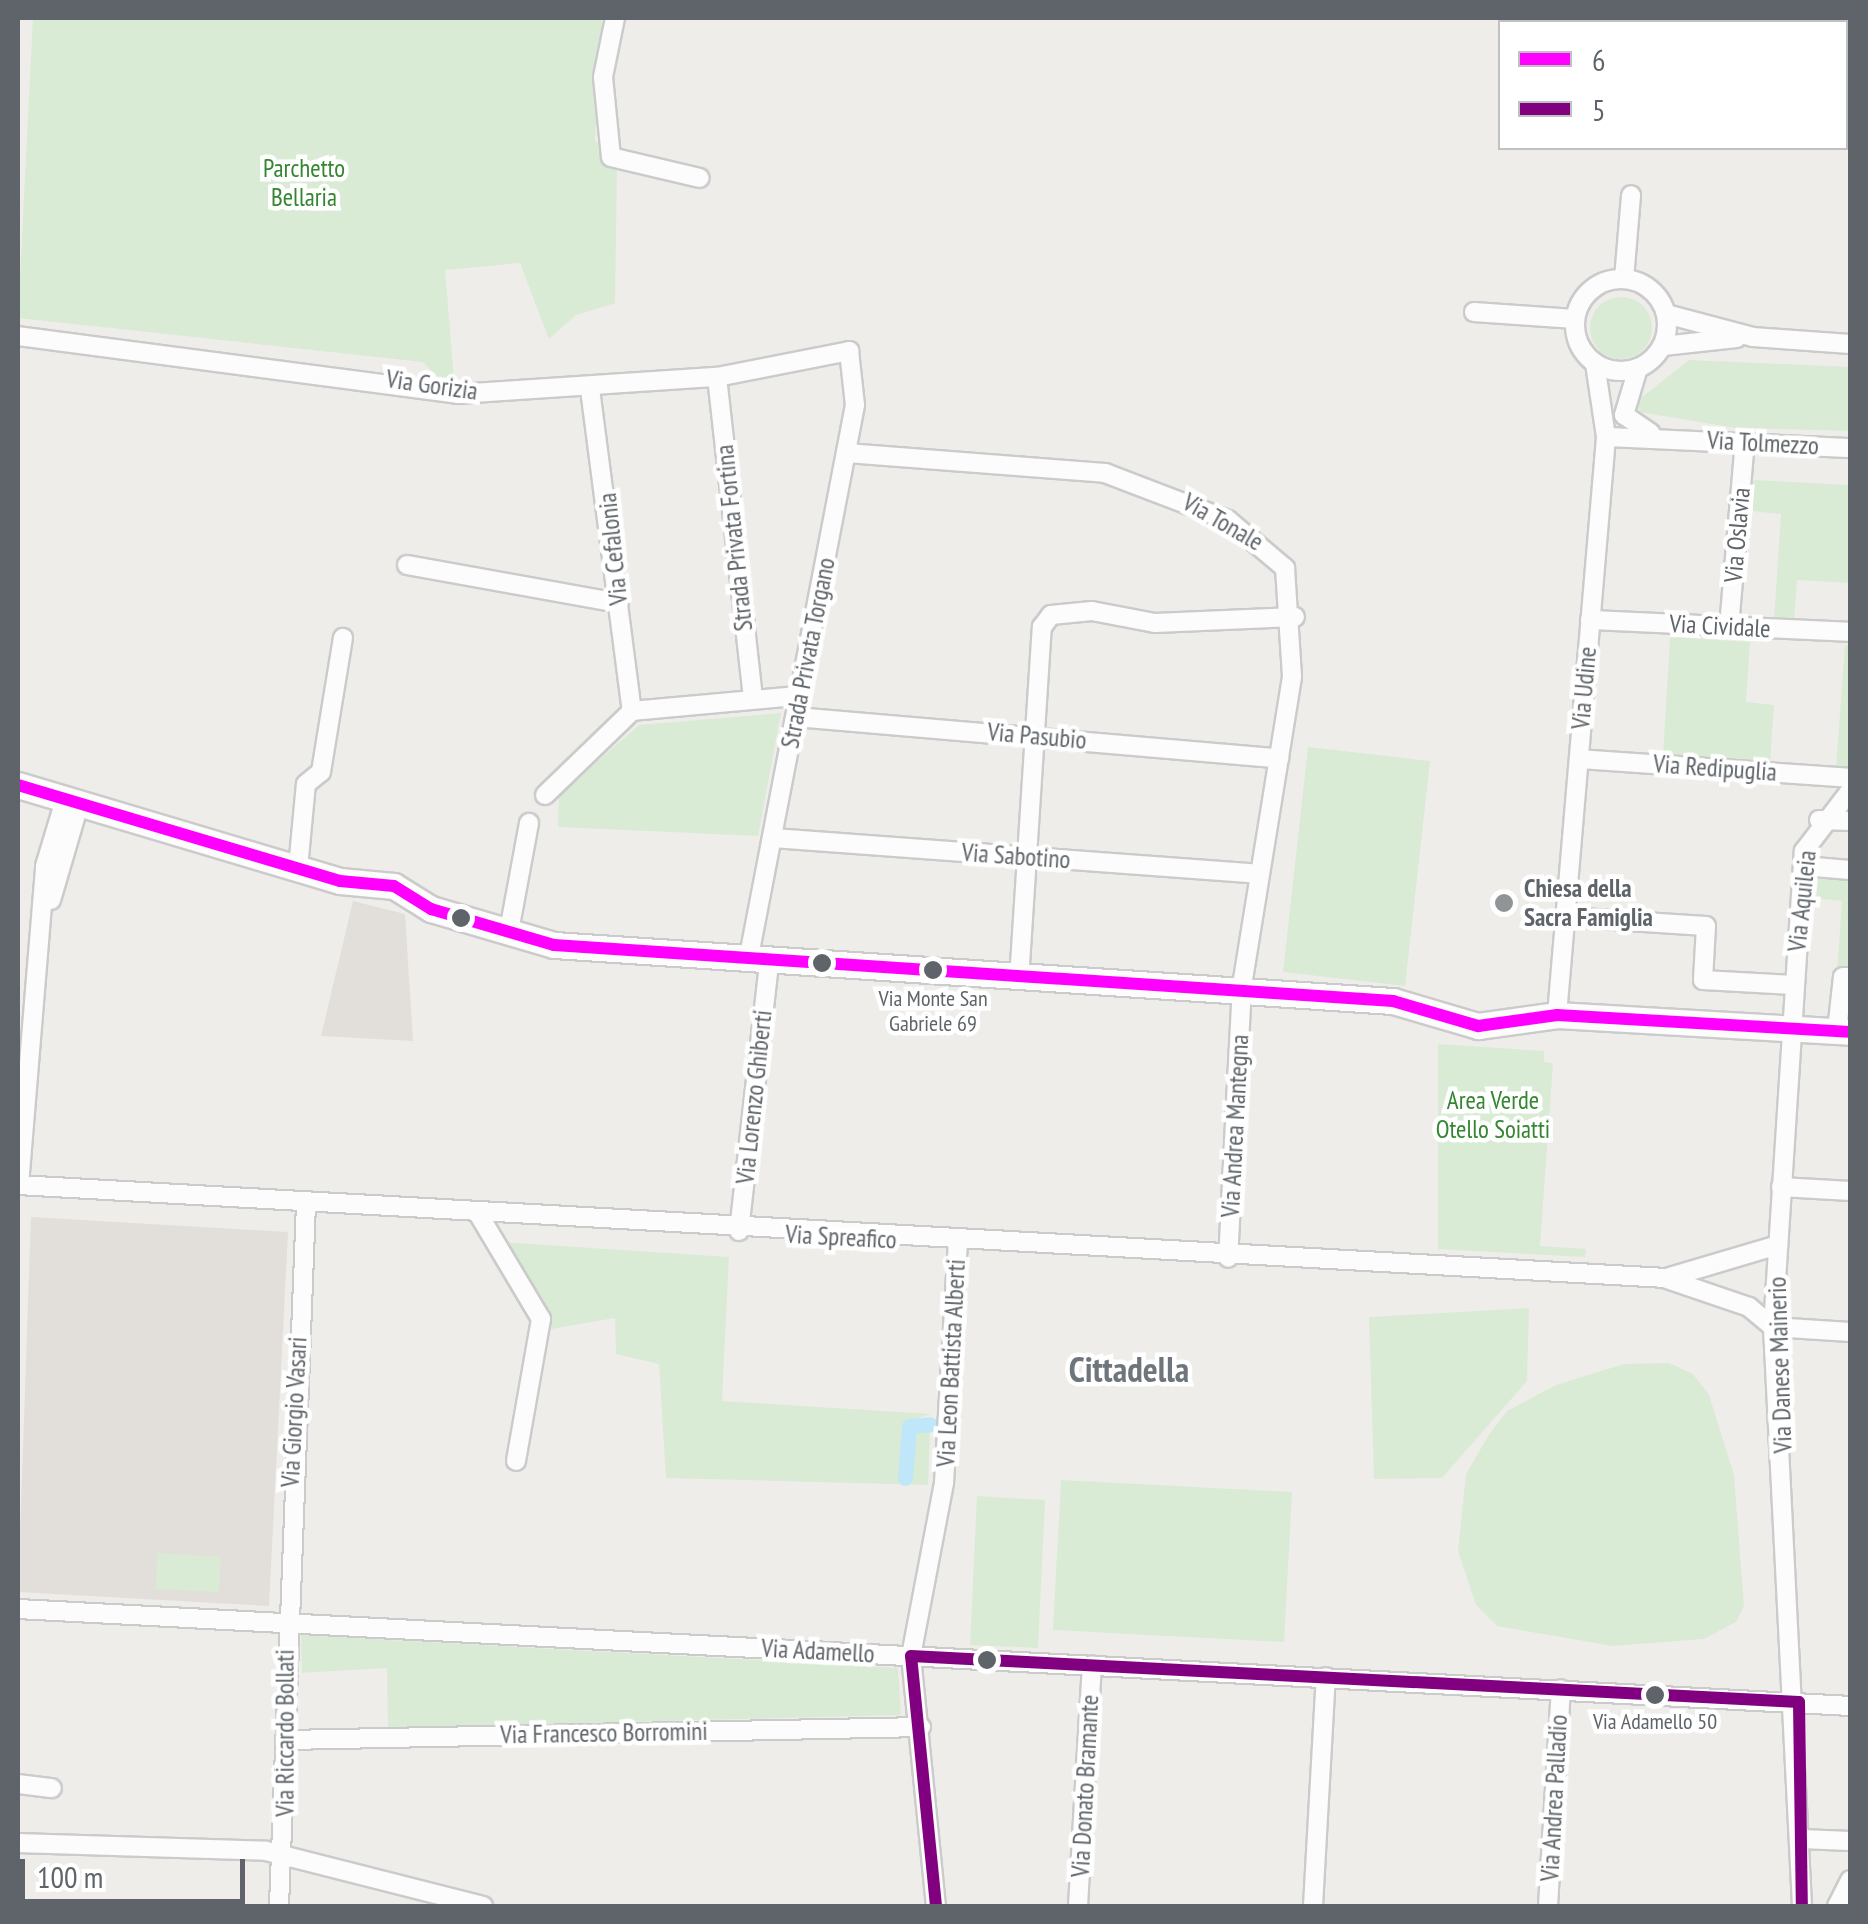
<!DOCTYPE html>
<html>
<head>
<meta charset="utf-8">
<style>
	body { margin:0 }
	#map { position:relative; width:1868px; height:1924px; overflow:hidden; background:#efedea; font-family:"PT Sans Narrow",sans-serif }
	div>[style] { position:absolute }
	.education>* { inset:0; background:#e2dfda }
	.green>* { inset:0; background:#d9ebd5 }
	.round { border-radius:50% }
	.canal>* { height:15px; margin:-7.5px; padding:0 7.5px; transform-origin:7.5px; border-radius:7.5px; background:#bfe6f9 }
	.roads { filter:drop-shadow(2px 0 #cbcbcb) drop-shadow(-2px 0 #cbcbcb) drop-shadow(0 2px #cbcbcb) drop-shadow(0 -2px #cbcbcb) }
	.street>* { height:18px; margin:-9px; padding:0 9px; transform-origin:9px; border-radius:9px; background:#fdfcfc }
	.street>.ring { margin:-9px; padding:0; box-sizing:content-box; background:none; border:18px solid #fdfcfc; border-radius:50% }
	.secondary>* { height:25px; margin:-12.5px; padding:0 12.5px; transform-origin:12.5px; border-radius:12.5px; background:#fdfcfc }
	.bus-1>* { height:12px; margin:-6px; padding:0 6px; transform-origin:6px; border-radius:6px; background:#f0f }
	.bus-2>* { height:12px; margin:-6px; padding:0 6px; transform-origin:6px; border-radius:6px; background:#800080 }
	.dots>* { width:28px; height:28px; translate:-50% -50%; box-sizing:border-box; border:5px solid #fff; border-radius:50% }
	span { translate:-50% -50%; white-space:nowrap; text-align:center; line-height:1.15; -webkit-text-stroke:9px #fff; paint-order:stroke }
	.bus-label { font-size:22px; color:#5e6469 }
	.park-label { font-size:25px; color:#348630 }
	.street-label { font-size:25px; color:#5e6469 }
	.poi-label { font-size:25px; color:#5e6469; font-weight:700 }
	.left { translate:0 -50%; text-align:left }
	.district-label { font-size:35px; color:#6f767b; font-weight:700 }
	.frame { position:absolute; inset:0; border:20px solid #5e6469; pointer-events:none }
	.legend { position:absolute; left:1498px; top:20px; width:350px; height:130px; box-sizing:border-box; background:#fff; border:2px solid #bfc1c3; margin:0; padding:12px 18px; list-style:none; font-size:30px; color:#5e6469 }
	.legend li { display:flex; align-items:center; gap:20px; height:50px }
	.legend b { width:50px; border:2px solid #bfc1c3 }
	.scale { position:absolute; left:20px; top:1859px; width:225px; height:45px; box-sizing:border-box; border:5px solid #5e6469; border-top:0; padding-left:12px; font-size:30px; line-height:35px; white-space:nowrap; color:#5e6469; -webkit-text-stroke:8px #fff; paint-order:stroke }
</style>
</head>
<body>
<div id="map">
	<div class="education">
		<div style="clip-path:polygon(353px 901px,405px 914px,413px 1041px,321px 1036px)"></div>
		<div style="clip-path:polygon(31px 1217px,288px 1232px,269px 1606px,18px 1592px)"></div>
	</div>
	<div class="green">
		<div style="clip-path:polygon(33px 18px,602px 18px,595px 140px,617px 171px,615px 303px,576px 315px,549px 339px,520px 263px,445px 270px,454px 378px,439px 379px,423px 362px,18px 318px)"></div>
		<div class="round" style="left:1590px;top:297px;width:62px;height:62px"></div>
		<div style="clip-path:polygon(1689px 360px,1850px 367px,1850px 431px,1735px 428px,1640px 412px,1637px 401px)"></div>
		<div style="clip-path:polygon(1754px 480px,1850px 485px,1850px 583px,1797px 580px,1794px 621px,1774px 620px,1781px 514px,1752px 511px)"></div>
		<div style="clip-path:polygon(1670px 637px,1750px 642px,1746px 702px,1774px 705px,1770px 763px,1663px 757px)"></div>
		<div style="clip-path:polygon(1845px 645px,1850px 645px,1850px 769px,1836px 768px)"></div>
		<div style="clip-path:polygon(781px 713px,758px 836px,558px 827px,559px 795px,639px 725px)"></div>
		<div style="clip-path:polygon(1308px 747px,1430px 761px,1405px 986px,1283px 972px)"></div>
		<div style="clip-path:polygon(1814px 875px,1850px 878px,1850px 973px,1837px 972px,1842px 901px,1812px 898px)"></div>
		<div style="clip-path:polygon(1438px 1044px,1544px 1051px,1544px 1062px,1553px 1063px,1540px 1246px,1586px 1249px,1585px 1257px,1438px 1249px)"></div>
		<div style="clip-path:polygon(501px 1242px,729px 1257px,722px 1401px,931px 1414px,905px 1422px,899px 1462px,911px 1462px,912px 1431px,930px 1429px,928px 1485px,666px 1478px,659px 1364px,616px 1354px,615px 1318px,551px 1329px,544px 1300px)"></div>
		<div style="clip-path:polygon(1529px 1308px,1527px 1381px,1442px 1478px,1374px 1479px,1369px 1317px)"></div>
		<div style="clip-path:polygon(1669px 1363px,1693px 1374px,1709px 1395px,1734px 1475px,1744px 1606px,1736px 1622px,1704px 1639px,1613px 1646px,1497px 1626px,1476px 1605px,1458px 1551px,1466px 1474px,1490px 1433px,1507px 1411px,1556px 1385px,1624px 1364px)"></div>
		<div style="clip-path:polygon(1061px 1480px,1292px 1492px,1284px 1642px,1053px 1630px)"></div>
		<div style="clip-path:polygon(977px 1496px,1045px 1500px,1038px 1648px,970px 1645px)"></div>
		<div style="clip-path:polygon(157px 1553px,221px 1557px,219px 1592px,156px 1589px)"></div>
		<div style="clip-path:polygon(301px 1635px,898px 1668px,901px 1715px,388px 1728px,387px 1668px,302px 1673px)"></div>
	</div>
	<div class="canal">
		<div style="left:905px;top:1478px;width:52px;rotate:-85.6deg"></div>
		<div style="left:909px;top:1426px;width:21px;rotate:-5deg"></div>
	</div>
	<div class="roads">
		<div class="street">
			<div style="left:615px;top:18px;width:60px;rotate:101.5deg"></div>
			<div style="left:603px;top:77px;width:80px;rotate:84.3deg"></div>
			<div style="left:611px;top:157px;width:91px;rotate:13.3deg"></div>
			<div style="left:1624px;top:279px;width:84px;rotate:-85.2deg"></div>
			<div class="ring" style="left:1575px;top:279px;width:74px;height:74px"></div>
			<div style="left:1474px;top:312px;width:101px;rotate:4deg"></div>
			<div style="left:1666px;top:314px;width:90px;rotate:14.8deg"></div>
			<div style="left:1753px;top:337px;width:97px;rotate:4.1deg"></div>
			<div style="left:18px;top:336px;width:444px;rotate:7.5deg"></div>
			<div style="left:458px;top:394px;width:260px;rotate:-3.8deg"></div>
			<div style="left:717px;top:377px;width:135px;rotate:-11.1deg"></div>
			<div style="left:849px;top:351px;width:54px;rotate:83.7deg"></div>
			<div style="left:855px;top:405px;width:566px;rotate:100.89deg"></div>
			<div style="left:1663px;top:346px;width:74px;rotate:-6.2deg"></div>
			<div style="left:1638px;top:368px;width:49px;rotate:106.6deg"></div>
			<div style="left:1624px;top:415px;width:32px;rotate:34deg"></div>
			<div style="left:717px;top:377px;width:323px;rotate:83.6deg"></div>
			<div style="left:590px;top:389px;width:325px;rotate:82.6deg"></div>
			<div style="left:632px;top:711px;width:166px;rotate:-5.2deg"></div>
			<div style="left:1606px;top:437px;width:244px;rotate:2.6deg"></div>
			<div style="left:846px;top:453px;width:260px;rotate:4.4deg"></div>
			<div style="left:1105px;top:473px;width:132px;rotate:20.9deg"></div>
			<div style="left:1228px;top:520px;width:75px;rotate:40.1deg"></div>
			<div style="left:1285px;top:568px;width:109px;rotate:86.3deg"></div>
			<div style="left:1292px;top:677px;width:312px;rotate:99.2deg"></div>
			<div style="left:1242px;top:985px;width:273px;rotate:92.9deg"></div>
			<div style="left:407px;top:565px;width:215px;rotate:10.2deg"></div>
			<div style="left:1590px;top:620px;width:260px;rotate:2.6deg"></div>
			<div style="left:1729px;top:627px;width:186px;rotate:-85.1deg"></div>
			<div style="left:796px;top:717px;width:485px;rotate:4.9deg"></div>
			<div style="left:1579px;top:759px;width:272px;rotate:4deg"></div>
			<div style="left:545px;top:795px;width:121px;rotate:-44deg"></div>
			<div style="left:1819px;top:820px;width:31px;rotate:2deg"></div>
			<div style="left:772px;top:838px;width:489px;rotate:4.2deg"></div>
			<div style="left:1803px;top:866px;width:47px;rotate:4.9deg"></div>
			<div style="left:298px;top:868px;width:84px;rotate:-84.6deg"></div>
			<div style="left:306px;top:784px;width:19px;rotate:-39deg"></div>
			<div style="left:321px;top:772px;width:136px;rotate:-80.7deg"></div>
			<div style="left:51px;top:900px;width:100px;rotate:-73.7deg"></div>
			<div style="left:1566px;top:917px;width:140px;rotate:3.7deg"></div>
			<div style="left:1706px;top:926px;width:54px;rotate:93.2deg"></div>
			<div style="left:1703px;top:980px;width:90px;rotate:3.2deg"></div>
			<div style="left:509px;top:931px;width:110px;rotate:-79.5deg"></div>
			<div style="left:1019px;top:980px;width:354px;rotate:-86.3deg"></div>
			<div style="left:1042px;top:627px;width:15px;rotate:-53deg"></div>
			<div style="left:1051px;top:615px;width:41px;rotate:-5.6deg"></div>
			<div style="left:1092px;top:611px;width:64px;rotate:10.8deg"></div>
			<div style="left:1155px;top:623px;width:140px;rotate:-2.5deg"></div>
			<div style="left:1557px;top:1015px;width:580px;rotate:-85.15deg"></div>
			<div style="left:1606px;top:437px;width:75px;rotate:-98.5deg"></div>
			<div style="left:1837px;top:1031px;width:54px;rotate:-83.7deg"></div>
			<div style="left:1843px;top:977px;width:7px"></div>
			<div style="left:18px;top:1185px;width:1649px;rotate:3.23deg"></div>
			<div style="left:1664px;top:1278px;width:90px;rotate:18.8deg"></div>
			<div style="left:1749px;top:1307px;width:31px;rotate:40deg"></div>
			<div style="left:19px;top:1185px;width:320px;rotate:-85.3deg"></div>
			<div style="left:45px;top:866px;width:69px;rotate:-73.1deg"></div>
			<div style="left:1781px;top:1187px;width:69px;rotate:3.3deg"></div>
			<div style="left:479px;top:1215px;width:121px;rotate:59.2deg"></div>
			<div style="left:541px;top:1319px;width:144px;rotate:100deg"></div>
			<div style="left:739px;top:1231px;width:271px;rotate:-83.6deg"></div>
			<div style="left:1670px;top:1277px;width:113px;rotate:-16.5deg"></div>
			<div style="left:1773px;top:1327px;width:77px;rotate:3.7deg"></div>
			<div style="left:18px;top:1609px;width:1835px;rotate:3.03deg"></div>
			<div style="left:911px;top:1656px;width:176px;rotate:-79.2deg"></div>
			<div style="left:944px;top:1483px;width:240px;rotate:-86.7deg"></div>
			<div style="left:911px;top:1656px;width:251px;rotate:84.3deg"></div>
			<div style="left:287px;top:1740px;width:634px;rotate:-1.17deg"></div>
			<div style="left:18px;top:1784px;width:34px;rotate:7deg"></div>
			<div style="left:1801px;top:1839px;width:49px;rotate:2.3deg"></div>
			<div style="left:18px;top:1843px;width:248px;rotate:1.8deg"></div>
			<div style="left:266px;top:1851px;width:224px;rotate:14.2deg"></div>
			<div style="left:279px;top:1906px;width:703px;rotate:-87.8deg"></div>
			<div style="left:1078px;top:1906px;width:241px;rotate:-86.7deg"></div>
			<div style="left:1313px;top:1906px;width:229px;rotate:-86.8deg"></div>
			<div style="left:1548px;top:1906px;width:217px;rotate:-86.6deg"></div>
			<div style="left:1802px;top:1906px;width:580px;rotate:-92.87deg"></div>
			<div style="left:1773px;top:1327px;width:477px;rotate:-86.3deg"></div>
			<div style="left:1804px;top:851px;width:76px;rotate:-52.5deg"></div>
			<div style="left:1837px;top:1906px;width:29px;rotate:-63deg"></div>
		</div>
		<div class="secondary">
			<div style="left:18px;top:785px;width:336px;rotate:16.6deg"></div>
			<div style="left:340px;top:881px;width:54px;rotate:5.3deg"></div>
			<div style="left:394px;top:886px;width:44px;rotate:31.9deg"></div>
			<div style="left:431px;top:909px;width:128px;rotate:16.3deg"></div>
			<div style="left:554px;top:945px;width:841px;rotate:3.82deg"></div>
			<div style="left:1393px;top:1001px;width:89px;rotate:16.4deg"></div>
			<div style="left:1478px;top:1026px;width:80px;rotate:-7.9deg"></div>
			<div style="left:1557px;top:1015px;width:293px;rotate:3.3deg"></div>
		</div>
	</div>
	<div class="bus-1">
		<div style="left:18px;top:785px;width:336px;rotate:16.6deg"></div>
		<div style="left:340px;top:881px;width:54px;rotate:5.3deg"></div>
		<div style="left:394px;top:886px;width:44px;rotate:31.9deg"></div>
		<div style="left:431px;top:909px;width:128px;rotate:16.3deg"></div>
		<div style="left:554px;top:945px;width:841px;rotate:3.82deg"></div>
		<div style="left:1393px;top:1001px;width:89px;rotate:16.4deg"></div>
		<div style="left:1478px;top:1026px;width:80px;rotate:-7.9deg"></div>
		<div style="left:1557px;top:1015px;width:293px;rotate:3.3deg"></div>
	</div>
	<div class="bus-2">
		<div style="left:936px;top:1906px;width:251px;rotate:-95.7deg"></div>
		<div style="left:911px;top:1656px;width:889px;rotate:2.97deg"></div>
		<div style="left:1799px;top:1702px;width:204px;rotate:89.2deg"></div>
	</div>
	<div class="dots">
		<div style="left:1504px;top:903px;background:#919496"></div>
		<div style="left:461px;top:918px;background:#5e6469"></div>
		<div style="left:822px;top:963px;background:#5e6469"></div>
		<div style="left:933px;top:970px;background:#5e6469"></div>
		<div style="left:987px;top:1660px;background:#5e6469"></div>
		<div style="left:1655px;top:1695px;background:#5e6469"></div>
	</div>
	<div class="bus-label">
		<span style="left:933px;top:1011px">Via Monte San<br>Gabriele 69</span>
		<span style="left:1655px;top:1722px">Via Adamello 50</span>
	</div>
	<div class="park-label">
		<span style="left:304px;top:183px">Parchetto<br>Bellaria</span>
		<span style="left:1493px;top:1115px">Area Verde<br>Otello Soiatti</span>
	</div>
	<div class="street-label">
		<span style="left:432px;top:385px;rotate:8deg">Via Gorizia</span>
		<span style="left:1763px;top:443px;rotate:3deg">Via Tolmezzo</span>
		<span style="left:1223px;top:522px;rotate:30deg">Via Tonale</span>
		<span style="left:1737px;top:535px;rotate:-85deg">Via Oslavia</span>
		<span style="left:734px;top:538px;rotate:-96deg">Strada Privata Fortina</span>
		<span style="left:613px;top:549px;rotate:-96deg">Via Cefalonia</span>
		<span style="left:1720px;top:626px;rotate:3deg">Via Cividale</span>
		<span style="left:808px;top:653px;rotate:-79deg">Strada Privata Torgano</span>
		<span style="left:1584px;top:688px;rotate:-85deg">Via Udine</span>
		<span style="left:1037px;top:736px;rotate:5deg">Via Pasubio</span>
		<span style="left:1715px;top:768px;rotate:4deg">Via Redipuglia</span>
		<span style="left:1016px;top:856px;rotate:4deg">Via Sabotino</span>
		<span style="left:1802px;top:901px;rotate:-84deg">Via Aquileia</span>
		<span style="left:754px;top:1097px;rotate:-84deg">Via Lorenzo Ghiberti</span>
		<span style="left:1235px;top:1126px;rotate:-87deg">Via Andrea Mantegna</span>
		<span style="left:841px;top:1237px;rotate:3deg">Via Spreafico</span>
		<span style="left:951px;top:1363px;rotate:-87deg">Via Leon Battista Alberti</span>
		<span style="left:1780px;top:1365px;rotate:-92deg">Via Danese Mainerio</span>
		<span style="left:294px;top:1412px;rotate:-87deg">Via Giorgio Vasari</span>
		<span style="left:818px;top:1651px;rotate:3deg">Via Adamello</span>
		<span style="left:285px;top:1733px;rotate:-90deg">Via Riccardo Bollati</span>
		<span style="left:604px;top:1733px;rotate:-1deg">Via Francesco Borromini</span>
		<span style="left:1085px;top:1786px;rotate:-87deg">Via Donato Bramante</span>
		<span style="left:1554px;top:1798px;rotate:-87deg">Via Andrea Palladio</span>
	</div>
	<div class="poi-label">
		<span class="left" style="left:1524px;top:903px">Chiesa della<br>Sacra Famiglia</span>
	</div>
	<div class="district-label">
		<span style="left:1129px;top:1369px">Cittadella</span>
	</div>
	<div class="frame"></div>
	<ul class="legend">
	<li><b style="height:12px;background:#f0f"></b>6</li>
	<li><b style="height:12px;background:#800080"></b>5</li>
	</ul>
	<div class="scale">100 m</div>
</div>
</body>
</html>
